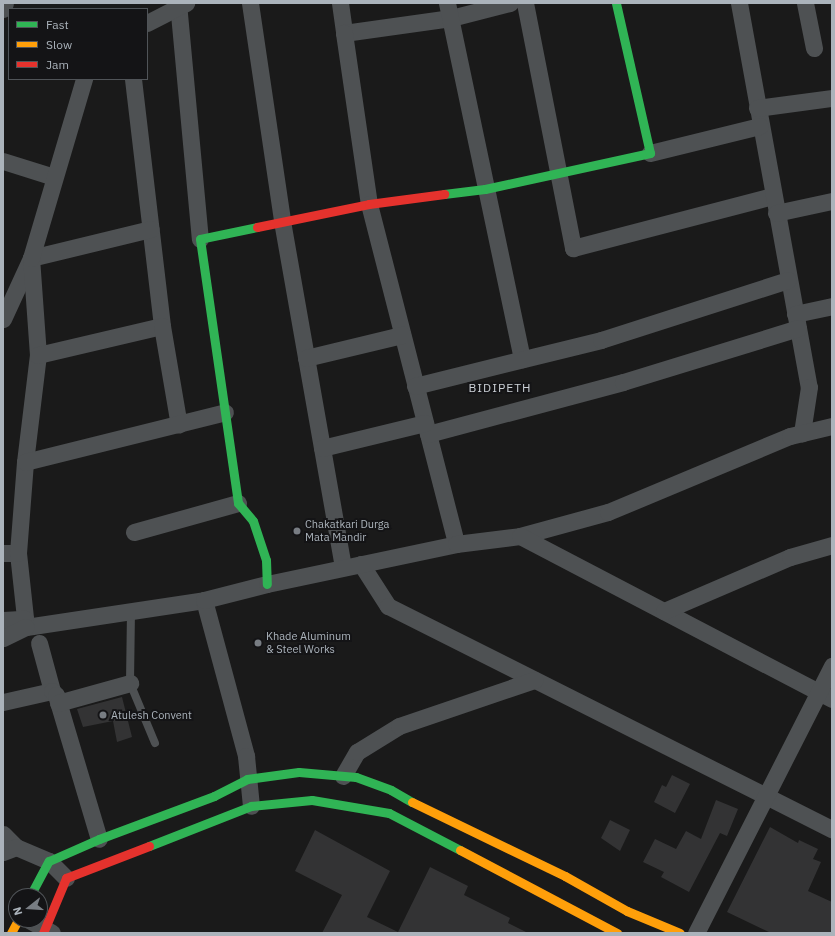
<!DOCTYPE html>
<html>
<head>
<meta charset="utf-8">
<style>
	body { margin:0 }
	#map { position:relative; width:835px; height:936px; overflow:hidden; background:#1a1a1a; font-family:"IBM Plex Sans",sans-serif }
	div>[style] { position:absolute }
	.building>* { inset:0; background:#333334 }
	.lane>* { height:8px; margin:-4px; padding:0 4px; transform-origin:4px; border-radius:4px; background:#4e5153 }
	.street>* { height:17px; margin:-8.5px; padding:0 8.5px; transform-origin:8.5px; border-radius:8.5px; background:#4e5153 }
	.fast>* { height:9px; margin:-4.5px; padding:0 4.5px; transform-origin:4.5px; border-radius:4.5px; background:#30b455 }
	.slow>* { height:9px; margin:-4.5px; padding:0 4.5px; transform-origin:4.5px; border-radius:4.5px; background:#ff9f0a }
	.jam>* { height:9px; margin:-4.5px; padding:0 4.5px; transform-origin:4.5px; border-radius:4.5px; background:#e5322d }
	.dots>* { width:11px; height:11px; translate:-50% -50%; box-sizing:border-box; border:2px solid #141416; border-radius:50% }
	span { translate:-50% -50%; white-space:nowrap; text-align:center; line-height:1.15; -webkit-text-stroke:4px #141416; paint-order:stroke }
	.poi-label { font-size:11px; color:#abb3bb }
	.left { translate:0 -50%; text-align:left }
	.neighbourhood-label { font-size:12px; color:#ccd1d7; letter-spacing:1px }
	.frame { position:absolute; inset:0; border:4px solid #abb3bb; pointer-events:none }
	.legend { position:absolute; left:8px; top:8px; width:140px; height:72px; box-sizing:border-box; background:#141416; border:1px solid #505458; margin:0; padding:5px 7px; list-style:none; font-size:12px; color:#abb3bb }
	.legend li { display:flex; align-items:center; gap:8px; height:20px }
	.legend b { width:20px; border:1px solid #505458 }
	.north { position:absolute; left:8px; top:888px; width:40px; height:40px; box-sizing:border-box; background:#141416; border:1px solid #505458; border-radius:50%; rotate:253deg; font-size:11px; font-weight:700; line-height:16px; text-align:center; color:#abb3bb }
	.north::after { content:''; display:block; margin:auto; width:14px; height:18px; background:#787d83; clip-path:polygon(50% 0,100% 100%,50% 72%,0 100%) }
</style>
</head>
<body>
<div id="map">
	<div class="building">
		<div style="clip-path:polygon(122px 697px,132px 737px,117px 742px,113px 721px,83px 727px,77px 709px)"></div>
		<div style="clip-path:polygon(672px 775px,690px 784px,675px 813px,654px 802px,662px 785px,666px 787px)"></div>
		<div style="clip-path:polygon(716px 800px,738px 809px,727px 836px,720px 833px,689px 892px,661px 877px,664px 872px,643px 862px,655px 839px,676px 849px,686px 831px,701px 839px)"></div>
		<div style="clip-path:polygon(610px 820px,630px 830px,620px 851px,601px 838px)"></div>
		<div style="clip-path:polygon(770px 827px,798px 843px,799px 840px,818px 849px,813px 859px,821px 862px,808px 891px,832px 902px,832px 933px,771px 933px,727px 912px)"></div>
		<div style="clip-path:polygon(315px 830px,390px 871px,367px 917px,398px 932px,430px 867px,468px 886px,464px 895px,510px 918px,508px 923px,528px 933px,322px 933px,342px 895px,295px 871px)"></div>
	</div>
	<div class="lane">
		<div style="left:131px;top:611px;width:72px;rotate:90.8deg"></div>
		<div style="left:130px;top:683px;width:65px;rotate:67.4deg"></div>
	</div>
	<div class="street">
		<div style="left:178px;top:3px;width:237px;rotate:84.7deg"></div>
		<div style="left:250px;top:3px;width:220px;rotate:81.6deg"></div>
		<div style="left:282px;top:221px;width:351px;rotate:80deg"></div>
		<div style="left:340px;top:3px;width:30px;rotate:82deg"></div>
		<div style="left:344px;top:33px;width:108px;rotate:-8deg"></div>
		<div style="left:451px;top:18px;width:61px;rotate:-14.3deg"></div>
		<div style="left:447px;top:3px;width:364px;rotate:78.1deg"></div>
		<div style="left:525px;top:3px;width:250px;rotate:78.9deg"></div>
		<div style="left:573px;top:248px;width:206px;rotate:-14.6deg"></div>
		<div style="left:739px;top:3px;width:390px;rotate:79.7deg"></div>
		<div style="left:809px;top:387px;width:47px;rotate:98.7deg"></div>
		<div style="left:805px;top:3px;width:46px;rotate:78.7deg"></div>
		<div style="left:3px;top:9px;width:6px;rotate:-72deg"></div>
		<div style="left:147px;top:23px;width:44px;rotate:-27.1deg"></div>
		<div style="left:344px;top:33px;width:173px;rotate:81.7deg"></div>
		<div style="left:369px;top:204px;width:351px;rotate:75.6deg"></div>
		<div style="left:133px;top:79px;width:249px;rotate:83.3deg"></div>
		<div style="left:757px;top:108px;width:76px;rotate:-7.6deg"></div>
		<div style="left:650px;top:153px;width:113px;rotate:-13.8deg"></div>
		<div style="left:3px;top:161px;width:53px;rotate:17.4deg"></div>
		<div style="left:776px;top:213px;width:57px;rotate:-12.1deg"></div>
		<div style="left:795px;top:314px;width:38px;rotate:-12deg"></div>
		<div style="left:3px;top:319px;width:67px;rotate:-65.3deg"></div>
		<div style="left:31px;top:258px;width:123px;rotate:-13.6deg"></div>
		<div style="left:38px;top:355px;width:97px;rotate:-94.1deg"></div>
		<div style="left:31px;top:258px;width:187px;rotate:-73.5deg"></div>
		<div style="left:306px;top:358px;width:99px;rotate:-13.5deg"></div>
		<div style="left:415px;top:386px;width:192px;rotate:-13.9deg"></div>
		<div style="left:601px;top:340px;width:196px;rotate:-17.8deg"></div>
		<div style="left:428px;top:434px;width:202px;rotate:-14.9deg"></div>
		<div style="left:623px;top:382px;width:183px;rotate:-17.1deg"></div>
		<div style="left:322px;top:448px;width:106px;rotate:-13.6deg"></div>
		<div style="left:25px;top:462px;width:108px;rotate:-83.1deg"></div>
		<div style="left:38px;top:355px;width:127px;rotate:-13.2deg"></div>
		<div style="left:162px;top:326px;width:100px;rotate:80.3deg"></div>
		<div style="left:134px;top:532px;width:108px;rotate:-15.6deg"></div>
		<div style="left:520px;top:536px;width:91px;rotate:-15.3deg"></div>
		<div style="left:608px;top:512px;width:197px;rotate:-22.7deg"></div>
		<div style="left:790px;top:436px;width:43px;rotate:-13.4deg"></div>
		<div style="left:3px;top:553px;width:15px"></div>
		<div style="left:18px;top:553px;width:74px;rotate:83.8deg"></div>
		<div style="left:26px;top:627px;width:180px;rotate:-8.6deg"></div>
		<div style="left:204px;top:600px;width:162px;rotate:74.9deg"></div>
		<div style="left:246px;top:756px;width:50px;rotate:84.3deg"></div>
		<div style="left:18px;top:553px;width:91px;rotate:-85.6deg"></div>
		<div style="left:25px;top:462px;width:206px;rotate:-14deg"></div>
		<div style="left:361px;top:564px;width:50px;rotate:57.3deg"></div>
		<div style="left:388px;top:606px;width:497px;rotate:26.7deg"></div>
		<div style="left:204px;top:600px;width:65px;rotate:-14.3deg"></div>
		<div style="left:267px;top:584px;width:193px;rotate:-11.9deg"></div>
		<div style="left:456px;top:544px;width:64px;rotate:-7.1deg"></div>
		<div style="left:520px;top:536px;width:352px;rotate:27.6deg"></div>
		<div style="left:664px;top:611px;width:137px;rotate:-23.2deg"></div>
		<div style="left:790px;top:557px;width:44px;rotate:-15.9deg"></div>
		<div style="left:3px;top:620px;width:22px;rotate:-3deg"></div>
		<div style="left:3px;top:638px;width:25px;rotate:-26deg"></div>
		<div style="left:39px;top:643px;width:50px;rotate:74.8deg"></div>
		<div style="left:3px;top:702px;width:50px;rotate:-12.7deg"></div>
		<div style="left:52px;top:691px;width:6px;rotate:45deg"></div>
		<div style="left:56px;top:695px;width:150px;rotate:73.4deg"></div>
		<div style="left:58px;top:703px;width:75px;rotate:-15.5deg"></div>
		<div style="left:343px;top:776px;width:28px;rotate:-60deg"></div>
		<div style="left:357px;top:752px;width:49px;rotate:-31.8deg"></div>
		<div style="left:399px;top:726px;width:143px;rotate:-18.8deg"></div>
		<div style="left:3px;top:834px;width:18px;rotate:45deg"></div>
		<div style="left:3px;top:852px;width:14px;rotate:-21deg"></div>
		<div style="left:16px;top:847px;width:36px;rotate:23deg"></div>
		<div style="left:49px;top:861px;width:24px;rotate:45deg"></div>
		<div style="left:29px;top:920px;width:26px;rotate:29deg"></div>
		<div style="left:696px;top:933px;width:300px;rotate:-63deg"></div>
	</div>
	<div class="fast">
		<div style="left:444px;top:194px;width:41px;rotate:-7deg"></div>
		<div style="left:485px;top:189px;width:169px;rotate:-12.3deg"></div>
		<div style="left:650px;top:153px;width:154px;rotate:-102.8deg"></div>
		<div style="left:257px;top:227px;width:58px;rotate:168.1deg"></div>
		<div style="left:200px;top:239px;width:267px;rotate:81.8deg"></div>
		<div style="left:238px;top:503px;width:23px;rotate:50deg"></div>
		<div style="left:253px;top:521px;width:41px;rotate:71.6deg"></div>
		<div style="left:266px;top:560px;width:24px;rotate:88deg"></div>
		<div style="left:149px;top:846px;width:110px;rotate:-21.4deg"></div>
		<div style="left:251px;top:806px;width:61px;rotate:-5.6deg"></div>
		<div style="left:312px;top:800px;width:78px;rotate:9.6deg"></div>
		<div style="left:389px;top:813px;width:80px;rotate:27.5deg"></div>
		<div style="left:30px;top:896px;width:40px;rotate:-62deg"></div>
		<div style="left:49px;top:861px;width:55px;rotate:-23.7deg"></div>
		<div style="left:99px;top:839px;width:123px;rotate:-20.5deg"></div>
		<div style="left:214px;top:796px;width:37px;rotate:-27deg"></div>
		<div style="left:247px;top:779px;width:52px;rotate:-7.7deg"></div>
		<div style="left:299px;top:772px;width:57px;rotate:5deg"></div>
		<div style="left:356px;top:777px;width:37px;rotate:20deg"></div>
		<div style="left:391px;top:790px;width:24px;rotate:30deg"></div>
	</div>
	<div class="slow">
		<div style="left:412px;top:802px;width:170px;rotate:25.8deg"></div>
		<div style="left:565px;top:876px;width:71px;rotate:29.4deg"></div>
		<div style="left:627px;top:911px;width:57px;rotate:22.5deg"></div>
		<div style="left:460px;top:850px;width:178px;rotate:27.9deg"></div>
		<div style="left:11px;top:933px;width:15px;rotate:-62deg"></div>
	</div>
	<div class="jam">
		<div style="left:257px;top:227px;width:114px;rotate:-11.6deg"></div>
		<div style="left:369px;top:204px;width:76px;rotate:-7.6deg"></div>
		<div style="left:43px;top:933px;width:60px;rotate:-67.3deg"></div>
		<div style="left:66px;top:878px;width:89px;rotate:-21.1deg"></div>
	</div>
	<div class="dots">
		<div style="left:297px;top:531px;background:#787d83"></div>
		<div style="left:258px;top:643px;background:#787d83"></div>
		<div style="left:103px;top:715px;background:#787d83"></div>
	</div>
	<div class="poi-label">
		<span class="left" style="left:305px;top:531px">Chakatkari Durga<br>Mata Mandir</span>
		<span class="left" style="left:266px;top:643px">Khade Aluminum<br>&amp; Steel Works</span>
		<span class="left" style="left:111px;top:715px">Atulesh Convent</span>
	</div>
	<div class="neighbourhood-label">
		<span style="left:500px;top:388px">BIDIPETH</span>
	</div>
	<div class="frame"></div>
	<ul class="legend">
	<li><b style="height:5px;background:#30b455"></b>Fast</li>
	<li><b style="height:5px;background:#ff9f0a"></b>Slow</li>
	<li><b style="height:5px;background:#e5322d"></b>Jam</li>
	</ul>
	<div class="north">N</div>
</div>
</body>
</html>
